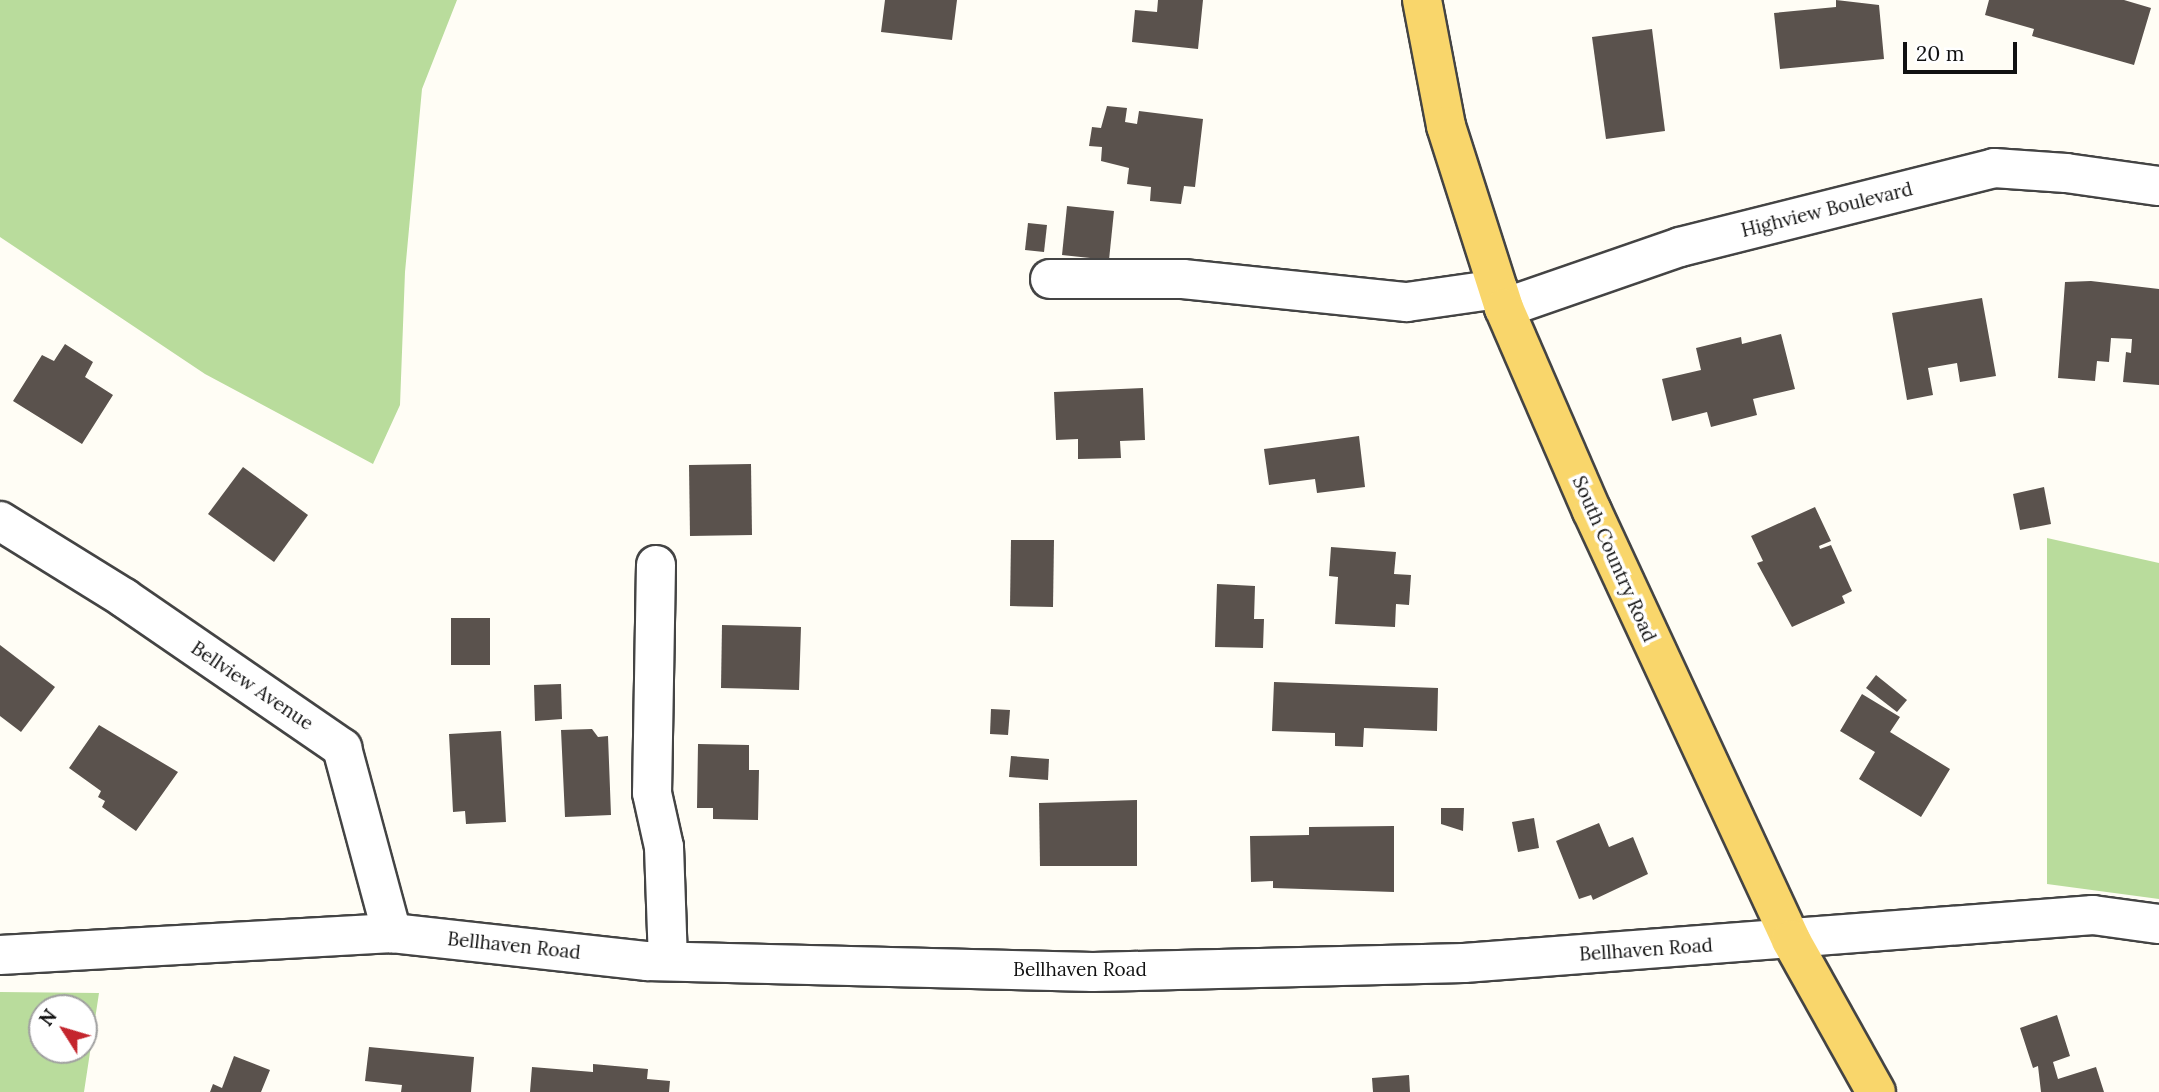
<!DOCTYPE html>
<html>
<head>
<meta charset="utf-8">
<style>
	body { margin:0 }
	#map { position:relative; width:2159px; height:1092px; overflow:hidden; background:#fffdf5; font-family:Lora,serif }
	div>[style] { position:absolute }
	.forest>* { inset:0; background:#b9dc9c }
	.building>* { inset:0; background:#5a524d }
	.roads { filter:drop-shadow(2px 0 #444) drop-shadow(-2px 0 #444) drop-shadow(0 2px #444) drop-shadow(0 -2px #444) }
	.minor>* { height:38px; margin:-19px; padding:0 19px; transform-origin:19px; border-radius:19px; background:#fff }
	.major>* { height:38px; margin:-19px; padding:0 19px; transform-origin:19px; border-radius:19px; background:#f9d66b }
	span { translate:-50% -50%; white-space:nowrap; text-align:center; line-height:1.15; -webkit-text-stroke:7px #fff; paint-order:stroke }
	.street-label { font-size:19px; color:#111 }
	.north { position:absolute; left:28px; top:994px; width:70px; height:70px; box-sizing:border-box; background:#fff; border:2px solid #a0a0a0; border-radius:50%; rotate:307deg; font-size:19px; font-weight:700; line-height:28px; text-align:center; color:#111 }
	.north::after { content:''; display:block; margin:auto; width:24px; height:32px; background:#c4262e; clip-path:polygon(50% 0,100% 100%,50% 72%,0 100%) }
	.scale { position:absolute; left:1903px; top:42px; width:114px; height:32px; box-sizing:border-box; border:4px solid #111; border-top:0; padding-left:9px; font-size:21px; line-height:24px; white-space:nowrap; color:#111; -webkit-text-stroke:5px #fff; paint-order:stroke }
</style>
</head>
<body>
<div id="map">
	<div class="forest">
		<div style="clip-path:polygon(0 0,457px 0,422px 89px,405px 272px,400px 405px,373px 464px,205px 374px,0 237px)"></div>
		<div style="clip-path:polygon(2047px 538px,2159px 563px,2159px 899px,2047px 884px)"></div>
		<div style="clip-path:polygon(evenodd,0 992px,99px 993px,84px 1092px,0 1092px,0 992px,42px 1008px,84px 1008px,84px 1050px,42px 1050px,42px 1008px)"></div>
	</div>
	<div class="building">
		<div style="clip-path:polygon(885px 0,957px 0,952px 40px,881px 32px)"></div>
		<div style="clip-path:polygon(1158px 0,1203px 0,1198px 49px,1132px 42px,1135px 10px,1157px 12px)"></div>
		<div style="clip-path:polygon(1836px 0,1879px 5px,1884px 59px,1780px 69px,1774px 13px,1836px 7px)"></div>
		<div style="clip-path:polygon(1989px 0,2124px 0,2151px 8px,2134px 65px,2032px 36px,2034px 29px,1985px 15px)"></div>
		<div style="clip-path:polygon(1652px 29px,1665px 131px,1606px 139px,1592px 37px)"></div>
		<div style="clip-path:polygon(1107px 106px,1127px 108px,1125px 122px,1137px 124px,1139px 111px,1203px 119px,1195px 187px,1184px 186px,1181px 204px,1150px 201px,1151px 187px,1127px 184px,1129px 168px,1101px 161px,1102px 147px,1089px 146px,1092px 127px,1101px 128px)"></div>
		<div style="clip-path:polygon(1067px 206px,1114px 211px,1109px 260px,1062px 255px)"></div>
		<div style="clip-path:polygon(1028px 223px,1047px 225px,1044px 252px,1025px 250px)"></div>
		<div style="clip-path:polygon(2091px 281px,2159px 289px,2159px 385px,2123px 382px,2126px 352px,2131px 353px,2132px 339px,2111px 338px,2109px 362px,2097px 361px,2095px 381px,2058px 378px,2065px 282px)"></div>
		<div style="clip-path:polygon(1982px 298px,1996px 376px,1960px 382px,1957px 363px,1928px 368px,1933px 395px,1907px 400px,1892px 313px)"></div>
		<div style="clip-path:polygon(1781px 334px,1795px 389px,1753px 399px,1757px 415px,1711px 427px,1707px 412px,1672px 421px,1662px 379px,1701px 370px,1696px 348px,1741px 337px,1742px 344px)"></div>
		<div style="clip-path:polygon(65px 344px,93px 362px,85px 377px,113px 395px,82px 444px,13px 401px,42px 355px,54px 361px)"></div>
		<div style="clip-path:polygon(1143px 388px,1145px 440px,1120px 441px,1121px 458px,1078px 459px,1078px 439px,1056px 440px,1054px 392px)"></div>
		<div style="clip-path:polygon(1359px 436px,1365px 487px,1317px 493px,1315px 479px,1269px 485px,1264px 449px)"></div>
		<div style="clip-path:polygon(751px 464px,752px 535px,690px 536px,689px 465px)"></div>
		<div style="clip-path:polygon(243px 467px,308px 515px,274px 562px,208px 514px)"></div>
		<div style="clip-path:polygon(2044px 487px,2051px 524px,2020px 530px,2013px 494px)"></div>
		<div style="clip-path:polygon(1815px 507px,1831px 541px,1819px 546px,1820px 549px,1831px 545px,1852px 591px,1842px 596px,1845px 603px,1792px 627px,1757px 563px,1763px 561px,1751px 536px)"></div>
		<div style="clip-path:polygon(1011px 540px,1054px 540px,1053px 607px,1010px 606px)"></div>
		<div style="clip-path:polygon(1331px 547px,1396px 552px,1394px 574px,1411px 575px,1409px 605px,1396px 604px,1395px 627px,1335px 624px,1338px 577px,1329px 576px)"></div>
		<div style="clip-path:polygon(1217px 584px,1255px 586px,1254px 619px,1264px 619px,1263px 648px,1215px 647px)"></div>
		<div style="clip-path:polygon(451px 618px,490px 618px,490px 665px,451px 665px)"></div>
		<div style="clip-path:polygon(722px 625px,801px 627px,799px 690px,721px 688px)"></div>
		<div style="clip-path:polygon(0 645px,55px 687px,21px 732px,0 716px)"></div>
		<div style="clip-path:polygon(1876px 675px,1907px 700px,1897px 712px,1866px 688px)"></div>
		<div style="clip-path:polygon(1274px 682px,1438px 688px,1437px 731px,1364px 728px,1363px 747px,1335px 746px,1335px 733px,1272px 731px)"></div>
		<div style="clip-path:polygon(561px 684px,562px 719px,535px 721px,534px 685px)"></div>
		<div style="clip-path:polygon(1862px 694px,1900px 717px,1890px 732px,1950px 769px,1921px 817px,1859px 779px,1875px 752px,1840px 731px)"></div>
		<div style="clip-path:polygon(991px 709px,1010px 710px,1008px 735px,990px 734px)"></div>
		<div style="clip-path:polygon(99px 725px,178px 772px,136px 831px,102px 807px,105px 801px,98px 797px,101px 791px,69px 768px)"></div>
		<div style="clip-path:polygon(592px 729px,598px 737px,608px 736px,611px 815px,565px 817px,561px 730px)"></div>
		<div style="clip-path:polygon(501px 731px,506px 822px,466px 824px,465px 811px,453px 812px,449px 734px)"></div>
		<div style="clip-path:polygon(698px 744px,749px 745px,749px 770px,759px 770px,758px 820px,713px 819px,713px 808px,697px 808px)"></div>
		<div style="clip-path:polygon(1011px 756px,1049px 759px,1048px 780px,1009px 777px)"></div>
		<div style="clip-path:polygon(1137px 800px,1137px 866px,1040px 866px,1039px 803px)"></div>
		<div style="clip-path:polygon(1441px 808px,1464px 808px,1463px 831px,1441px 824px)"></div>
		<div style="clip-path:polygon(1534px 818px,1539px 848px,1518px 852px,1512px 822px)"></div>
		<div style="clip-path:polygon(1599px 823px,1609px 847px,1633px 837px,1648px 874px,1593px 900px,1591px 895px,1579px 899px,1556px 841px)"></div>
		<div style="clip-path:polygon(1394px 826px,1394px 892px,1273px 888px,1273px 881px,1251px 882px,1250px 836px,1309px 835px,1309px 827px)"></div>
		<div style="clip-path:polygon(2057px 1015px,2070px 1056px,2053px 1062px,2058px 1079px,2096px 1067px,2104px 1092px,2041px 1092px,2038px 1066px,2033px 1068px,2020px 1028px)"></div>
		<div style="clip-path:polygon(369px 1047px,474px 1057px,471px 1092px,401px 1092px,402px 1085px,365px 1081px)"></div>
		<div style="clip-path:polygon(234px 1056px,270px 1070px,261px 1092px,210px 1092px,213px 1084px,222px 1088px)"></div>
		<div style="clip-path:polygon(593px 1064px,648px 1069px,647px 1079px,670px 1081px,669px 1092px,530px 1092px,532px 1067px,593px 1072px)"></div>
		<div style="clip-path:polygon(1409px 1075px,1410px 1092px,1373px 1092px,1372px 1078px)"></div>
	</div>
	<div class="roads">
		<div class="minor">
			<div style="left:1050px;top:279px;width:133px"></div>
			<div style="left:1183px;top:279px;width:225px;rotate:5.9deg"></div>
			<div style="left:1407px;top:302px;width:92px;rotate:-8.1deg"></div>
			<div style="left:1504px;top:308px;width:186px;rotate:-19.1deg"></div>
			<div style="left:1680px;top:247px;width:324px;rotate:-14.1deg"></div>
			<div style="left:1994px;top:168px;width:72px;rotate:4deg"></div>
			<div style="left:2066px;top:173px;width:94px;rotate:8deg"></div>
			<div style="left:0;top:521px;width:146px;rotate:31.8deg"></div>
			<div style="left:124px;top:598px;width:265px;rotate:34.5deg"></div>
			<div style="left:342px;top:748px;width:192px;rotate:74.9deg"></div>
			<div style="left:656px;top:565px;width:228px;rotate:91deg"></div>
			<div style="left:652px;top:793px;width:55px;rotate:77.5deg"></div>
			<div style="left:664px;top:847px;width:114px;rotate:88deg"></div>
			<div style="left:0;top:955px;width:393px;rotate:-3.2deg"></div>
			<div style="left:392px;top:933px;width:257px;rotate:6.3deg"></div>
			<div style="left:647px;top:961px;width:446px;rotate:1.4deg"></div>
			<div style="left:1093px;top:972px;width:371px;rotate:-1.4deg"></div>
			<div style="left:1464px;top:963px;width:631px;rotate:-4.36deg"></div>
			<div style="left:2093px;top:915px;width:67px;rotate:7.8deg"></div>
		</div>
		<div class="major">
			<div style="left:1422px;top:0;width:128px;rotate:79.2deg"></div>
			<div style="left:1446px;top:126px;width:191px;rotate:72.3deg"></div>
			<div style="left:1504px;top:308px;width:221px;rotate:66.6deg"></div>
			<div style="left:1592px;top:511px;width:473px;rotate:65.1deg"></div>
			<div style="left:1791px;top:940px;width:174px;rotate:60.8deg"></div>
		</div>
	</div>
	<div class="street-label">
		<span style="left:1827px;top:210px;rotate:-14deg">Highview Boulevard</span>
		<span style="left:1614px;top:559px;rotate:66deg">South Country Road</span>
		<span style="left:252px;top:686px;rotate:34deg">Bellview Avenue</span>
		<span style="left:514px;top:946px;rotate:6deg">Bellhaven Road</span>
		<span style="left:1646px;top:950px;rotate:-4deg">Bellhaven Road</span>
		<span style="left:1080px;top:970px">Bellhaven Road</span>
	</div>
	<div class="north">N</div>
	<div class="scale">20 m</div>
</div>
</body>
</html>
